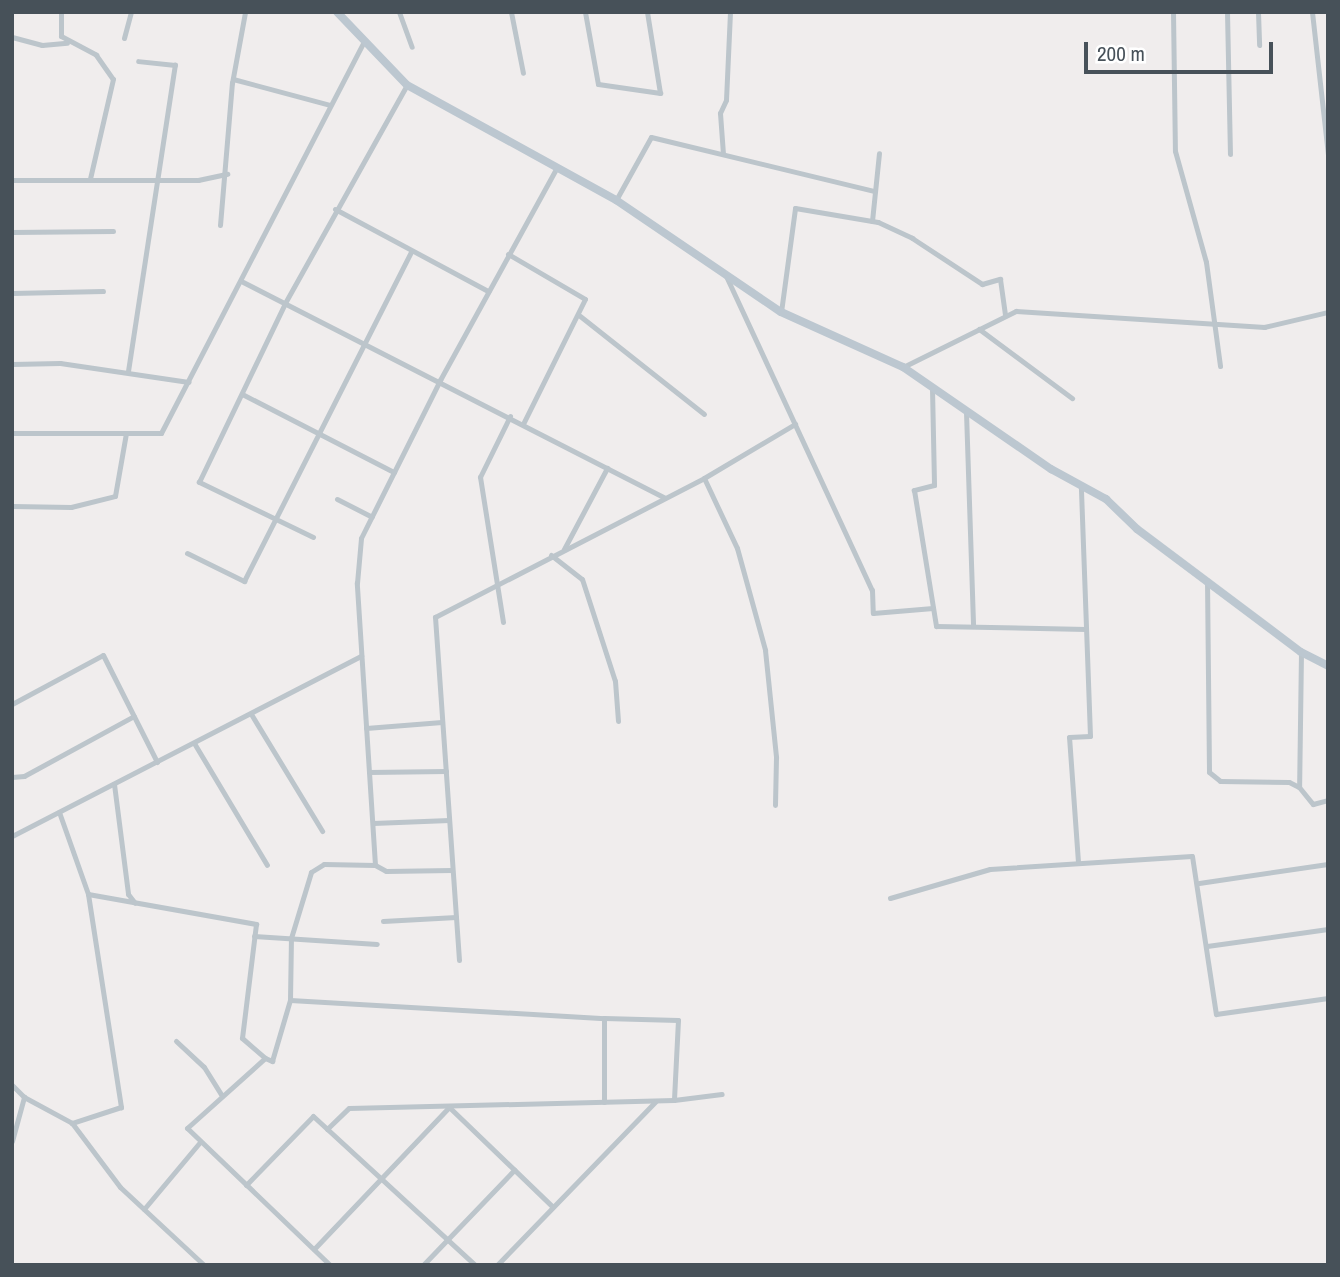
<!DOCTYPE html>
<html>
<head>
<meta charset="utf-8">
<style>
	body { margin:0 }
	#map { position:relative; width:1340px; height:1277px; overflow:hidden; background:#f0eded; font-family:"Archivo Narrow",sans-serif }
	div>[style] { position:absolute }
	.street>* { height:5px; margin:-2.5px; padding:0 2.5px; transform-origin:2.5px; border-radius:2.5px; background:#bcc5cb }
	.secondary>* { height:8px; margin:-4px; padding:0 4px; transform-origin:4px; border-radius:4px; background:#bcc7d0 }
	span { translate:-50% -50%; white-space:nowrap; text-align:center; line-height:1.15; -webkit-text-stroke:7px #fff; paint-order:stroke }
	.frame { position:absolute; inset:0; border:14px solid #475159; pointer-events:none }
	.scale { position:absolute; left:1084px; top:42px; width:189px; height:32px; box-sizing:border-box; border:4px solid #475159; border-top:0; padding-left:9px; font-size:21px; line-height:24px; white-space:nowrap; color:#475159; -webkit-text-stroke:5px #fff; paint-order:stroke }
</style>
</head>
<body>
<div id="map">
	<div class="street">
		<div style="left:61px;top:12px;width:24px;rotate:90deg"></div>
		<div style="left:61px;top:36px;width:40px;rotate:28deg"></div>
		<div style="left:96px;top:55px;width:29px;rotate:55deg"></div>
		<div style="left:113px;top:79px;width:103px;rotate:103deg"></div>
		<div style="left:399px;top:12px;width:37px;rotate:70deg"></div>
		<div style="left:511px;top:12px;width:62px;rotate:78.9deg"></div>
		<div style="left:585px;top:12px;width:73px;rotate:79.8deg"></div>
		<div style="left:598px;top:84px;width:63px;rotate:8.3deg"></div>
		<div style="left:660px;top:93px;width:82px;rotate:-99.1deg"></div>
		<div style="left:1173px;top:12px;width:139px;rotate:89.2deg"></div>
		<div style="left:1175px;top:151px;width:115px;rotate:74.4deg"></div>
		<div style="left:1206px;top:262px;width:105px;rotate:82.3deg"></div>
		<div style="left:1227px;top:12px;width:142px;rotate:88.8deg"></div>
		<div style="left:1258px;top:12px;width:33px;rotate:88deg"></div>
		<div style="left:1312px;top:12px;width:144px;rotate:83.6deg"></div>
		<div style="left:12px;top:37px;width:31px;rotate:15deg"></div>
		<div style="left:42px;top:45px;width:25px;rotate:-5deg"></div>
		<div style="left:124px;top:38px;width:27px;rotate:-75deg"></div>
		<div style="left:233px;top:79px;width:100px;rotate:15deg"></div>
		<div style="left:723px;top:154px;width:41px;rotate:-94.2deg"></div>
		<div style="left:720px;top:113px;width:14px;rotate:-65deg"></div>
		<div style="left:726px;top:100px;width:88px;rotate:-87.4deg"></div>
		<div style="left:12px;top:180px;width:186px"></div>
		<div style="left:198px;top:180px;width:30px;rotate:-12deg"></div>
		<div style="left:616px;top:200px;width:72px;rotate:-60.9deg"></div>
		<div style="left:651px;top:137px;width:230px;rotate:13.6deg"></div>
		<div style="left:335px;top:209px;width:174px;rotate:28.2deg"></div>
		<div style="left:872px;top:221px;width:68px;rotate:-84.1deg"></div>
		<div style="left:220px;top:225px;width:143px;rotate:-85.2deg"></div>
		<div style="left:232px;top:83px;width:72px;rotate:-79.6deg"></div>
		<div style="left:12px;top:232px;width:101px;rotate:-0.6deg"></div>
		<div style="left:508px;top:254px;width:89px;rotate:30.3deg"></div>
		<div style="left:585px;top:299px;width:140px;rotate:116.4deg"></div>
		<div style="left:726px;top:276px;width:346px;rotate:65.1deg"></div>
		<div style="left:872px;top:590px;width:23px;rotate:88deg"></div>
		<div style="left:873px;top:613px;width:60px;rotate:-4.8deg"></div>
		<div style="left:241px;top:281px;width:476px;rotate:27.1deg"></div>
		<div style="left:12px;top:293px;width:91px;rotate:-1.3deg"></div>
		<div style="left:781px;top:312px;width:105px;rotate:-82.3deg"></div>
		<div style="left:795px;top:208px;width:84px;rotate:9.6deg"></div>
		<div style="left:878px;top:222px;width:38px;rotate:25deg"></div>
		<div style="left:912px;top:238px;width:84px;rotate:33.3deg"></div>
		<div style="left:982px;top:284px;width:19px;rotate:-16deg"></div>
		<div style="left:1000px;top:279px;width:37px;rotate:82deg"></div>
		<div style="left:580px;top:316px;width:158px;rotate:38.3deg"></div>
		<div style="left:979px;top:329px;width:116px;rotate:36.6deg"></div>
		<div style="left:12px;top:364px;width:48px;rotate:-1.2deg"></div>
		<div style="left:60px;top:363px;width:130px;rotate:8.4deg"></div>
		<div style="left:903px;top:367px;width:126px;rotate:-26.4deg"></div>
		<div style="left:1016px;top:311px;width:249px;rotate:3.7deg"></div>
		<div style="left:1264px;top:327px;width:66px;rotate:-13.2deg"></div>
		<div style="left:128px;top:371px;width:310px;rotate:-81.3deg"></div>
		<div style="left:175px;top:65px;width:37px;rotate:-174deg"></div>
		<div style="left:932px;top:388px;width:97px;rotate:88.8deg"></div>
		<div style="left:934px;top:485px;width:21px;rotate:166deg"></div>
		<div style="left:914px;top:490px;width:138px;rotate:80.8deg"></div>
		<div style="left:936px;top:626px;width:150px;rotate:1.1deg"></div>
		<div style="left:242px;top:394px;width:171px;rotate:27.2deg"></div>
		<div style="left:966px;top:412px;width:214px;rotate:88.1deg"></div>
		<div style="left:12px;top:433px;width:149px"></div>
		<div style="left:161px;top:433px;width:441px;rotate:-62.6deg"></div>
		<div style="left:704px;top:478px;width:77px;rotate:64.8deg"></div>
		<div style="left:737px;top:548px;width:106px;rotate:74.6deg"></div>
		<div style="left:765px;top:650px;width:108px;rotate:84.1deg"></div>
		<div style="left:776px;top:757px;width:48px;rotate:91.2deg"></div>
		<div style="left:337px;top:499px;width:39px;rotate:27deg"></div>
		<div style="left:12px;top:506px;width:59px;rotate:1deg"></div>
		<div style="left:71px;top:507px;width:45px;rotate:-14deg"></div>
		<div style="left:115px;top:496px;width:64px;rotate:-80.1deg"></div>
		<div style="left:313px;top:537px;width:127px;rotate:-154.2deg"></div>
		<div style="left:199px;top:482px;width:199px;rotate:-64.3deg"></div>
		<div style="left:285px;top:303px;width:250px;rotate:-60.8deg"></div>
		<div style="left:564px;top:549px;width:92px;rotate:-62deg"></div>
		<div style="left:187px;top:553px;width:64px;rotate:26.2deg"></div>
		<div style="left:244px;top:581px;width:369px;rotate:-63.1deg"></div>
		<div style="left:551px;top:555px;width:39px;rotate:38deg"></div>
		<div style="left:582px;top:579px;width:107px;rotate:72.1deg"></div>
		<div style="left:615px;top:681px;width:40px;rotate:85.7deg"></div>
		<div style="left:1207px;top:580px;width:192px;rotate:89.4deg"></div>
		<div style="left:1209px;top:772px;width:14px;rotate:39deg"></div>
		<div style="left:1220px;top:781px;width:69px;rotate:0.8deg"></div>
		<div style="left:1289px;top:782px;width:11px;rotate:27deg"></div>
		<div style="left:503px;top:622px;width:147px;rotate:-99deg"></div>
		<div style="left:480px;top:477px;width:68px;rotate:-63.8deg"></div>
		<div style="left:1301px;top:652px;width:135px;rotate:90.8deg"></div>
		<div style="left:1299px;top:787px;width:22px;rotate:51deg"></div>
		<div style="left:1313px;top:804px;width:16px;rotate:-15deg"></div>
		<div style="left:12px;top:704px;width:103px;rotate:-28.3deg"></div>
		<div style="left:103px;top:655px;width:120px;rotate:63.2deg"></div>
		<div style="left:251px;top:714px;width:137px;rotate:58.7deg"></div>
		<div style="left:366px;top:728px;width:76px;rotate:-4.5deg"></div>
		<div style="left:194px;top:743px;width:142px;rotate:59.1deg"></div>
		<div style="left:369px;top:772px;width:77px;rotate:-0.7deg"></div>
		<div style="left:12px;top:777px;width:12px;rotate:-5deg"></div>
		<div style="left:24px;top:776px;width:125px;rotate:-28.6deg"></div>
		<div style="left:114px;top:784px;width:111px;rotate:82.7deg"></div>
		<div style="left:128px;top:894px;width:11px;rotate:52deg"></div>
		<div style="left:59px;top:812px;width:87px;rotate:70.5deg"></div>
		<div style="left:88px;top:894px;width:216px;rotate:81.2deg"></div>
		<div style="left:121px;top:1107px;width:52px;rotate:161.9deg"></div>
		<div style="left:373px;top:823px;width:76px;rotate:-2.3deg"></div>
		<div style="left:12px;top:836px;width:393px;rotate:-27.3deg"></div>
		<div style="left:1078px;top:862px;width:125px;rotate:-94.1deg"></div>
		<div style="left:1069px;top:737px;width:21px;rotate:-3deg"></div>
		<div style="left:1090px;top:736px;width:251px;rotate:-92.1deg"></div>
		<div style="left:452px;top:870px;width:66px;rotate:179.1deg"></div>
		<div style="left:386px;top:871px;width:13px;rotate:-151deg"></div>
		<div style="left:375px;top:865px;width:283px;rotate:-93.7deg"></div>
		<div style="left:357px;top:583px;width:45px;rotate:-84.9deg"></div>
		<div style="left:361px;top:538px;width:177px;rotate:-63.4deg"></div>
		<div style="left:440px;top:380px;width:243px;rotate:-61.2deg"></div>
		<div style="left:1199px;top:883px;width:130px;rotate:-8.4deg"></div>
		<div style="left:88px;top:894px;width:171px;rotate:10.1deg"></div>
		<div style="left:256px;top:924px;width:115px;rotate:97deg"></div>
		<div style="left:242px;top:1038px;width:30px;rotate:41deg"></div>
		<div style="left:890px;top:898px;width:104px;rotate:-16.2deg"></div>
		<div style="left:990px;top:869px;width:202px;rotate:-3.7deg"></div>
		<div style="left:1192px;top:856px;width:160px;rotate:81.4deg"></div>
		<div style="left:1216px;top:1014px;width:113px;rotate:-8.1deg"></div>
		<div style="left:383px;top:921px;width:73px;rotate:-3.1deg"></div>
		<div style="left:254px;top:936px;width:123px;rotate:3.7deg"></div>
		<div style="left:1207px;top:946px;width:122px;rotate:-8deg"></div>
		<div style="left:459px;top:960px;width:344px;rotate:-94deg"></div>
		<div style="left:435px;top:617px;width:303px;rotate:-27.3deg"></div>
		<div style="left:704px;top:478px;width:106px;rotate:-30.7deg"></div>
		<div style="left:290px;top:1000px;width:315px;rotate:3.3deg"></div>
		<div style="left:604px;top:1018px;width:84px;rotate:90deg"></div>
		<div style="left:604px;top:1018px;width:74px;rotate:1.5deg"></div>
		<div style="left:678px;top:1020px;width:80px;rotate:92.9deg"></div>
		<div style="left:176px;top:1041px;width:38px;rotate:43deg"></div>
		<div style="left:204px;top:1067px;width:34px;rotate:58deg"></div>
		<div style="left:12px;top:1085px;width:17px;rotate:45deg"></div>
		<div style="left:24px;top:1097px;width:55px;rotate:28.4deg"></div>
		<div style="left:72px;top:1123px;width:80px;rotate:53.1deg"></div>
		<div style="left:120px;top:1187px;width:115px;rotate:42.9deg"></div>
		<div style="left:327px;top:1129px;width:30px;rotate:-44deg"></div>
		<div style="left:349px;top:1108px;width:325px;rotate:-1.4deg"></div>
		<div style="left:674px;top:1100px;width:48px;rotate:-7.1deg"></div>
		<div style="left:12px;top:1141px;width:46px;rotate:-74.7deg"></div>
		<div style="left:246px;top:1185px;width:96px;rotate:-45.8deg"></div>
		<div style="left:313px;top:1116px;width:220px;rotate:42.6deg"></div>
		<div style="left:144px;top:1209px;width:87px;rotate:-50.1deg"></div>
		<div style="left:314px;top:1249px;width:196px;rotate:-46.4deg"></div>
		<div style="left:449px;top:1107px;width:144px;rotate:43.9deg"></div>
		<div style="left:330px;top:1265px;width:198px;rotate:-136.2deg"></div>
		<div style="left:187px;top:1128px;width:105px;rotate:-41.9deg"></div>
		<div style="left:265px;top:1058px;width:8px;rotate:23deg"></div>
		<div style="left:272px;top:1061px;width:64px;rotate:-73.6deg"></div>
		<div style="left:290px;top:1000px;width:62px;rotate:-89.1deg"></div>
		<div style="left:291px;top:938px;width:69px;rotate:-73.1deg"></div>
		<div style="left:311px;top:872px;width:15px;rotate:-32deg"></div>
		<div style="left:324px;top:864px;width:51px;rotate:1.1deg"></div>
		<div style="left:423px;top:1265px;width:132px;rotate:-46.2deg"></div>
		<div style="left:497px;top:1265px;width:228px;rotate:-45.9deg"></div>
	</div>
	<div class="secondary">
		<div style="left:337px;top:12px;width:101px;rotate:46.2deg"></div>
		<div style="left:407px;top:85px;width:239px;rotate:28.8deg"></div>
		<div style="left:616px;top:200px;width:199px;rotate:34.2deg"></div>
		<div style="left:781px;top:312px;width:134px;rotate:24.3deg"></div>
		<div style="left:903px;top:367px;width:180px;rotate:34.6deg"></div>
		<div style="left:1051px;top:469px;width:63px;rotate:28.6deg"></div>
		<div style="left:1106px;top:499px;width:43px;rotate:44.1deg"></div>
		<div style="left:1137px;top:529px;width:205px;rotate:36.9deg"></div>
		<div style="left:1301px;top:652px;width:30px;rotate:27deg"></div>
	</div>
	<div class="frame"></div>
	<div class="scale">200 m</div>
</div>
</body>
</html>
